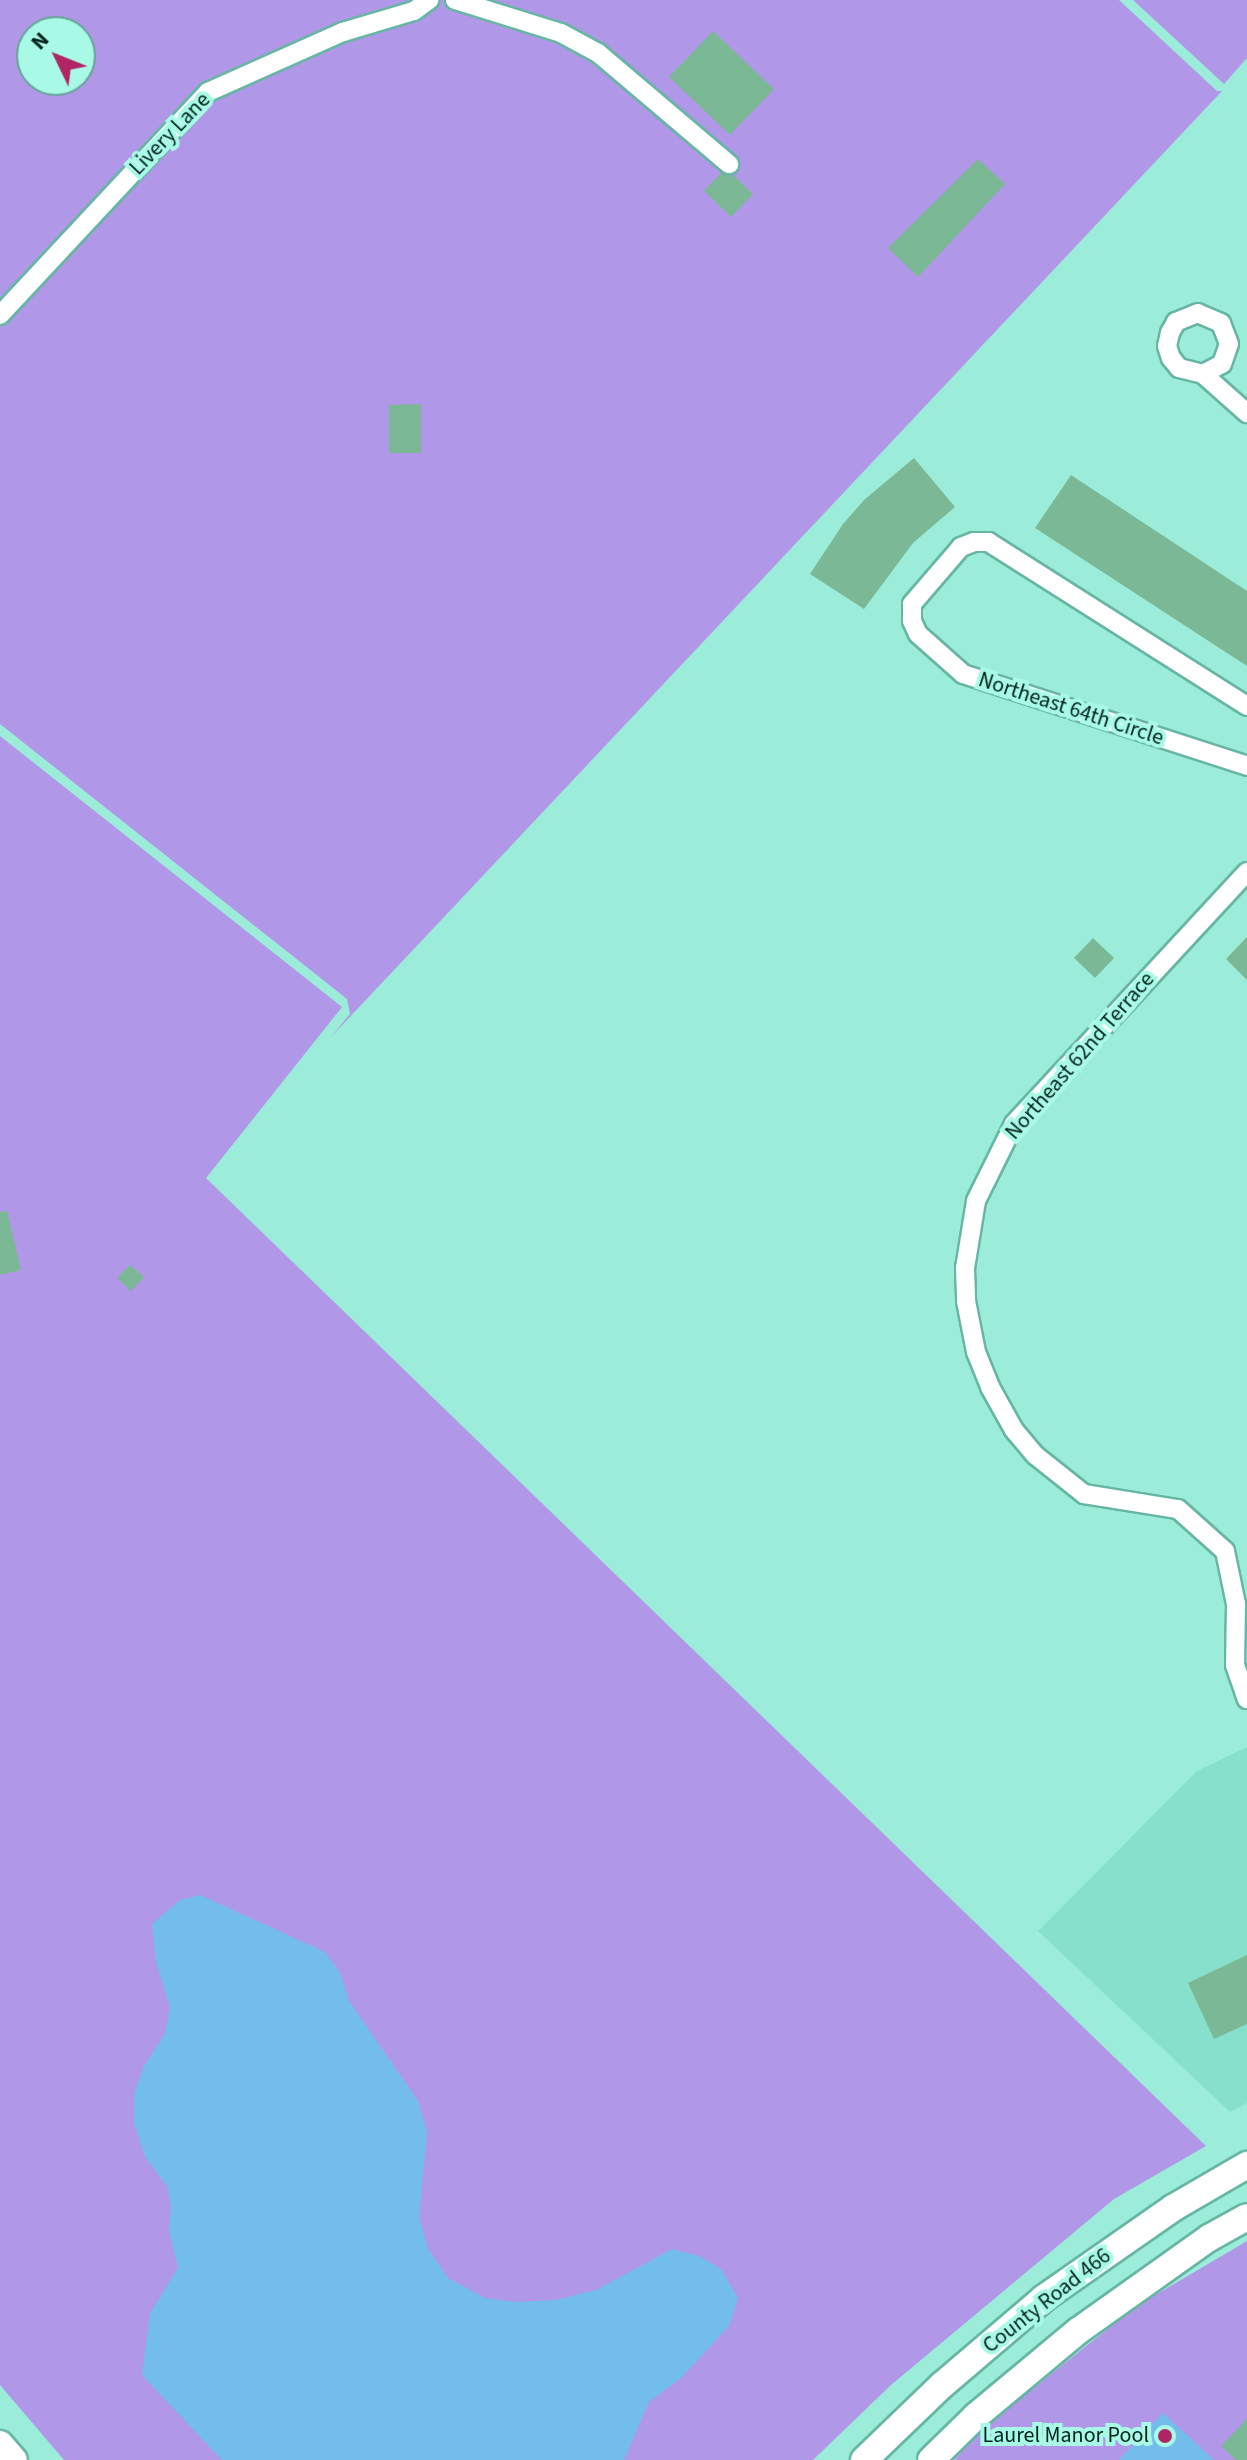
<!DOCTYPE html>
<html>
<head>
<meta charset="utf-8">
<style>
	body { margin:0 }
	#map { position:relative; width:1247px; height:2460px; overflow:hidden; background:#9cecda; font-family:"Source Sans 3",sans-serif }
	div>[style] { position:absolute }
	.built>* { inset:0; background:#86e0cc }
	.green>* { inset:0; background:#b197e7 }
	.water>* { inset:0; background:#73bded }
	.building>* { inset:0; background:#7bb996 }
	.roads { filter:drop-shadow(2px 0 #67b6a5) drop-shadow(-2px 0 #67b6a5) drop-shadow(0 2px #67b6a5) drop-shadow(0 -2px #67b6a5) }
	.street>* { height:18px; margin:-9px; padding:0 9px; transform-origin:9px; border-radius:9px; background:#fff }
	.secondary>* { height:26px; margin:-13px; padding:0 13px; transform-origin:13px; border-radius:13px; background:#fff }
	.dots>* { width:22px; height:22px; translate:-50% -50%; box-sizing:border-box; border:4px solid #a9f9e7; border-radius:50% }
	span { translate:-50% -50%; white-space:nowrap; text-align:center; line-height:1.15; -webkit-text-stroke:8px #a9f9e7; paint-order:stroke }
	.street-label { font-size:22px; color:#02241e }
	.poi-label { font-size:22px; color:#02241e }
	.right { translate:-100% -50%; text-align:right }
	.north { position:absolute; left:16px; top:16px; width:80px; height:80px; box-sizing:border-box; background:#a9f9e7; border:2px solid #66a497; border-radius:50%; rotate:313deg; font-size:22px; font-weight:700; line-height:32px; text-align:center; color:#02241e }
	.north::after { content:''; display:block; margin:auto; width:28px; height:36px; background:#b02665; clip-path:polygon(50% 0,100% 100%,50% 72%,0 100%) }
</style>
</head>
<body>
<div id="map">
	<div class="built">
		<div style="clip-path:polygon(1247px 1747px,1247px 2103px,1230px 2112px,1038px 1931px,1197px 1771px)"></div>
	</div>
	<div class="green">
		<div style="clip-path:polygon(evenodd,0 0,1119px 0,1217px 91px,1222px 91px,330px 1038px,350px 1014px,347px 999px,0 724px,0 0,32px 32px,80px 32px,80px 80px,32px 80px,32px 32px)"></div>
		<div style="clip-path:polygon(1133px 0,1247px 0,1247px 58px,1224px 84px)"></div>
		<div style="clip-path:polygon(0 736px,342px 1007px,206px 1178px,1206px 2146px,1114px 2199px,891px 2385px,813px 2460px,64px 2460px,0 2385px)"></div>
		<div style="clip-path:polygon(1247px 2241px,1247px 2460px,954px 2460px,982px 2429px,1135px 2307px)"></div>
	</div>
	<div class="water">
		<div style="clip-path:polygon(200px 1895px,325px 1952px,340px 1973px,349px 2001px,418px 2101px,427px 2132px,419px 2217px,428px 2249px,448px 2278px,485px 2298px,517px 2302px,556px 2300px,596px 2290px,672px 2249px,699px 2256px,721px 2269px,738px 2298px,729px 2326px,681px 2378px,649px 2402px,624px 2460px,222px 2460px,142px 2375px,150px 2313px,178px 2268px,169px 2231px,171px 2207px,167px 2186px,145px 2157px,134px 2123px,134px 2094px,144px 2066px,165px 2033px,170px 2008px,156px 1962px,152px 1924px,180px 1900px)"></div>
		<div style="clip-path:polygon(1163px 2413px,1214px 2460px,1119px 2460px)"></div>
	</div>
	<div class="building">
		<div style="clip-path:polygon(713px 31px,774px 89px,730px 135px,669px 77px)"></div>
		<div style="clip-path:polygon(978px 159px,1005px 184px,918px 277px,888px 248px)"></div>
		<div style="clip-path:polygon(721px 173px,733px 175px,753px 194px,731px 217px,704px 191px)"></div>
		<div style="clip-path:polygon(421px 404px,421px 453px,389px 453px,389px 405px)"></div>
		<div style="clip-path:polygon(914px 458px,955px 507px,913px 543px,864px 609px,810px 574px,843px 524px,864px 500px)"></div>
		<div style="clip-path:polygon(1071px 475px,1247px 591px,1247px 666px,1035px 528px)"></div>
		<div style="clip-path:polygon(1247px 937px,1247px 980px,1226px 959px)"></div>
		<div style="clip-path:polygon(1093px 938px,1114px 958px,1095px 978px,1074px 958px)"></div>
		<div style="clip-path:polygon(7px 1211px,21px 1270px,0 1275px,0 1212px)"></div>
		<div style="clip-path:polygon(130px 1265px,144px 1277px,131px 1291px,117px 1278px)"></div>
		<div style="clip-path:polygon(1247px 1955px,1247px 2024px,1214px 2039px,1188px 1983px)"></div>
		<div style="clip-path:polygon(1247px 2419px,1247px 2460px,1236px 2460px,1221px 2446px)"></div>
	</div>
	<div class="roads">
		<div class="street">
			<div style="left:455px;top:0;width:111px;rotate:17.3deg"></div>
			<div style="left:561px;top:33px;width:42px;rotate:28.4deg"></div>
			<div style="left:598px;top:53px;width:172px;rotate:40.3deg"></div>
			<div style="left:0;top:315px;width:305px;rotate:-47deg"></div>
			<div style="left:208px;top:92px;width:148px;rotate:-24deg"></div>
			<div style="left:343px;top:32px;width:74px;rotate:-16.5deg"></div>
			<div style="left:414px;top:11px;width:19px;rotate:-36deg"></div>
			<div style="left:1203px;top:374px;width:21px;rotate:-28deg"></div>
			<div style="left:1222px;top:364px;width:21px;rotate:-71deg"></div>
			<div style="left:1229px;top:344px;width:22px;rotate:-111deg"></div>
			<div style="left:1221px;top:323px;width:25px;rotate:-157deg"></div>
			<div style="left:1198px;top:313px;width:24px;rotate:158deg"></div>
			<div style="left:1176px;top:322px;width:13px;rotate:119deg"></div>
			<div style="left:1170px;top:333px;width:13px;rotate:103deg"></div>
			<div style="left:1167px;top:346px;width:13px;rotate:72deg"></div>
			<div style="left:1171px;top:358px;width:13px;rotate:51deg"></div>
			<div style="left:1179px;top:368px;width:25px;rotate:14deg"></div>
			<div style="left:1203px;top:374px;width:59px;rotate:41.6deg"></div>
			<div style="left:1247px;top:706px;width:306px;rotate:-147.6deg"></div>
			<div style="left:989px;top:542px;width:15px;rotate:180deg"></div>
			<div style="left:974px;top:542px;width:14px;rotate:159deg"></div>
			<div style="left:961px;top:547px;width:75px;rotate:130.7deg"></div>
			<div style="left:912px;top:604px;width:17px;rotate:90deg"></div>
			<div style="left:912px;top:621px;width:14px;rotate:65deg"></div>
			<div style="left:918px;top:634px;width:60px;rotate:41.6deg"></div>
			<div style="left:963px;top:674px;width:299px;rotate:17.9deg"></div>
			<div style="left:1247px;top:872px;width:343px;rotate:132.8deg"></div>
			<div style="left:1014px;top:1124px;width:86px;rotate:116.3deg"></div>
			<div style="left:976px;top:1201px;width:68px;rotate:99.3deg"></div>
			<div style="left:965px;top:1268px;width:33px;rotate:88deg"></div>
			<div style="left:966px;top:1301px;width:52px;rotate:78.9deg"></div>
			<div style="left:976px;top:1352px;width:38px;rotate:68deg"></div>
			<div style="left:990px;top:1387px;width:49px;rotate:60.8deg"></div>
			<div style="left:1014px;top:1430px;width:33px;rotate:50deg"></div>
			<div style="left:1035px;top:1455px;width:63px;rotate:38.5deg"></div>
			<div style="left:1084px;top:1494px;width:95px;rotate:9.1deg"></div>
			<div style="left:1178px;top:1509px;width:63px;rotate:41.8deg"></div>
			<div style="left:1225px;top:1551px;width:54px;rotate:78.3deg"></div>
			<div style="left:1236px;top:1604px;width:61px;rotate:90.9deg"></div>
			<div style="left:1235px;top:1665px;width:36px;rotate:71deg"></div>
		</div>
		<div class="secondary">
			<div style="left:0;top:2444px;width:21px;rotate:49deg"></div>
			<div style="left:864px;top:2460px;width:107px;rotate:-43.9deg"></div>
			<div style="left:941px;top:2386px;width:135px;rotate:-40.5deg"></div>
			<div style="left:1044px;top:2298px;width:157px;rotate:-34.9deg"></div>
			<div style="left:1173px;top:2208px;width:86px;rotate:-30.2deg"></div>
			<div style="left:931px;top:2460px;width:63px;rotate:-44.4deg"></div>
			<div style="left:976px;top:2416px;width:133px;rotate:-39.8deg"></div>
			<div style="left:1078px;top:2331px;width:161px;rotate:-35.4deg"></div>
			<div style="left:1209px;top:2238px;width:43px;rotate:-28.9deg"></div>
		</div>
	</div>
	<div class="dots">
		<div style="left:1165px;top:2436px;background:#b02665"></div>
	</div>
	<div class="street-label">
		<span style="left:170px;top:134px;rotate:-46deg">Livery Lane</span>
		<span style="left:1071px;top:709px;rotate:18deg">Northeast 64th Circle</span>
		<span style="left:1080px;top:1056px;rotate:-49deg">Northeast 62nd Terrace</span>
		<span style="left:1047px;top:2301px;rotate:-38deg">County Road 466</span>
	</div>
	<div class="poi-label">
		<span class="right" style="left:1149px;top:2436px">Laurel Manor Pool</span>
	</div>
	<div class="north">N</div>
</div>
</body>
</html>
